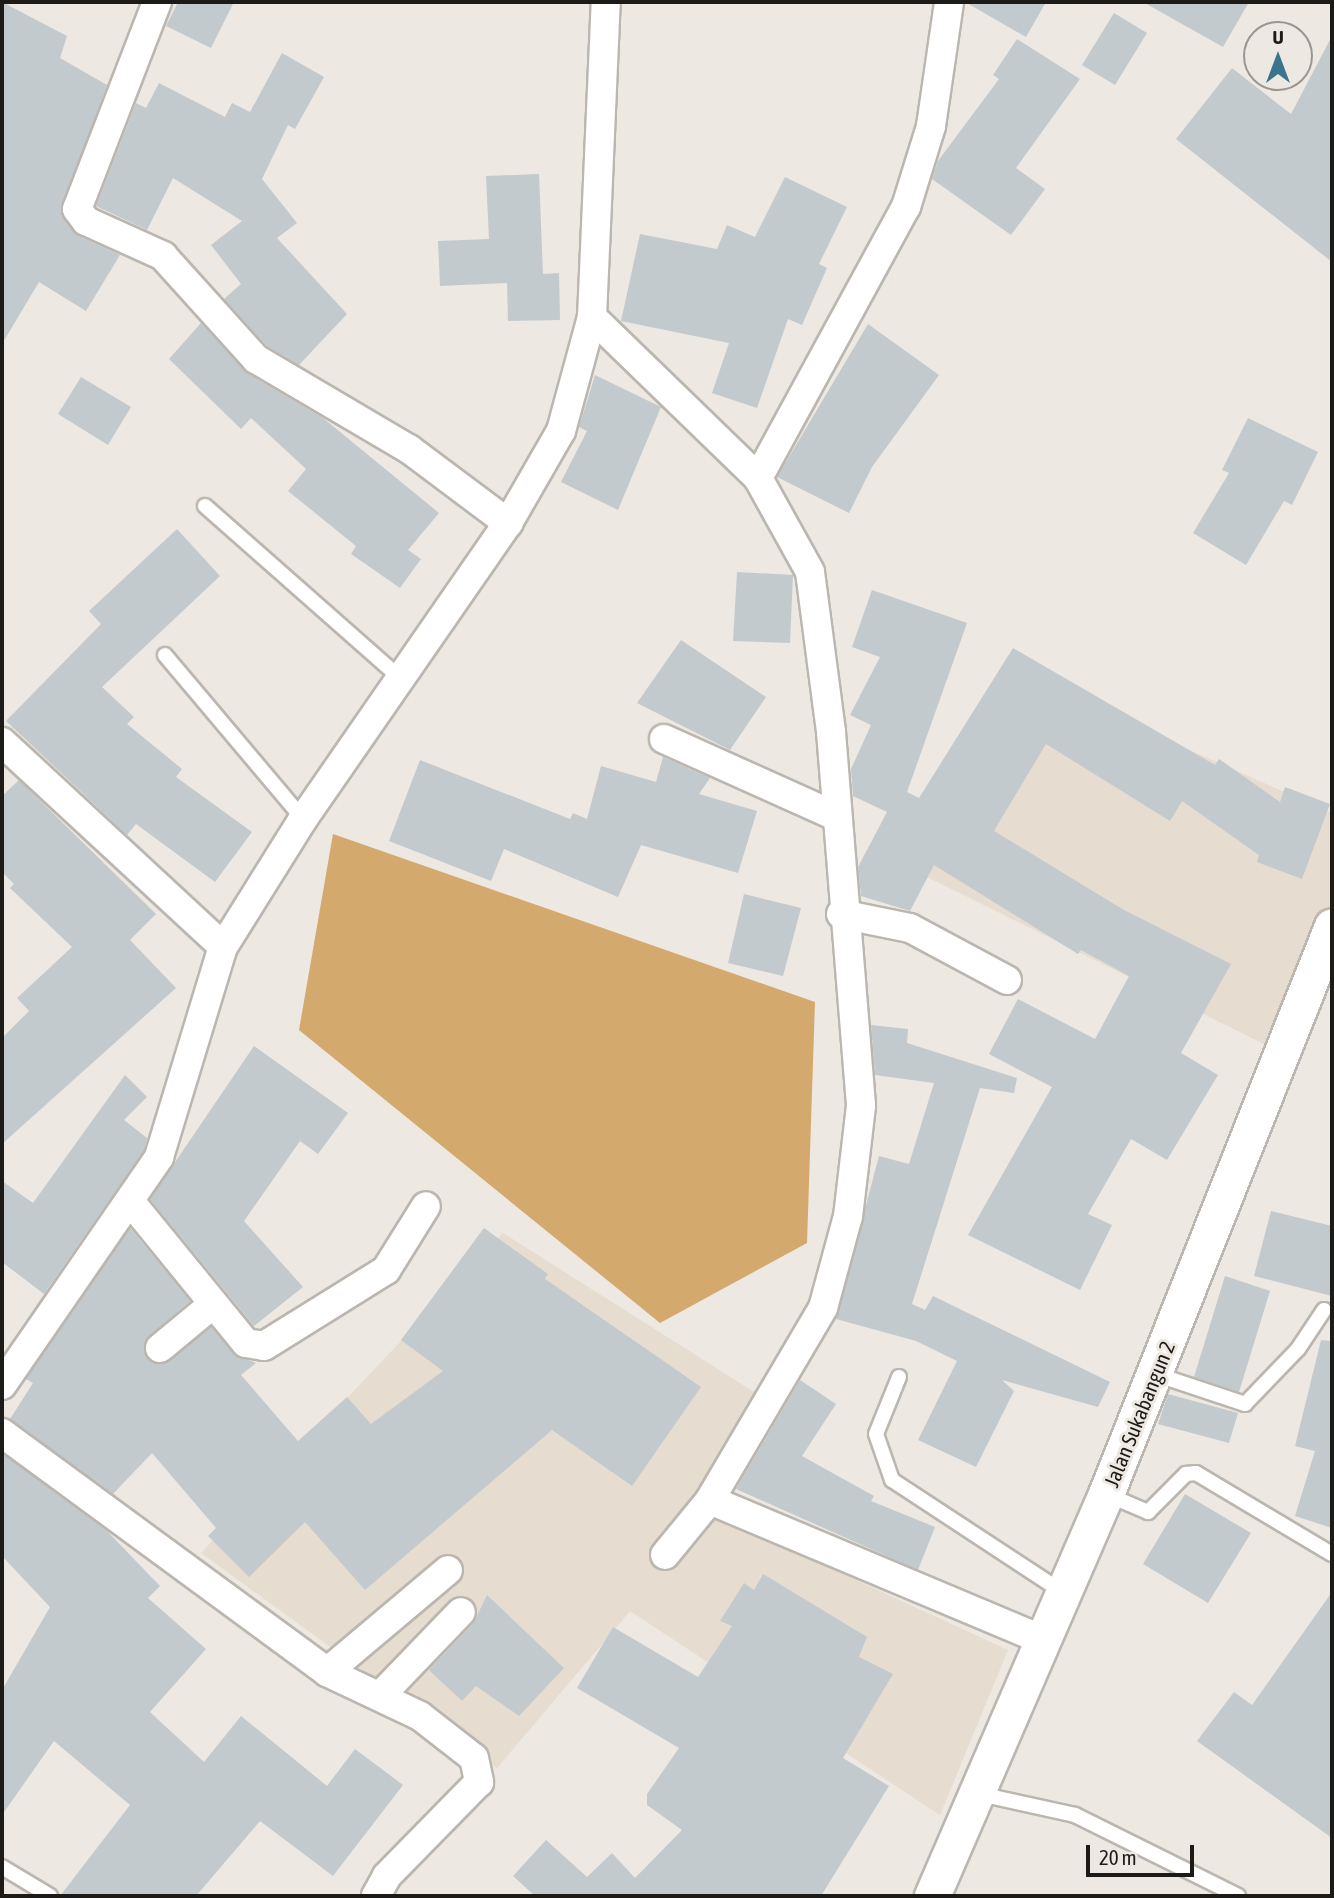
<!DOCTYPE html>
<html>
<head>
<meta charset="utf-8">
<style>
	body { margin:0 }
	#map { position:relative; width:1334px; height:1898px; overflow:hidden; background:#ede8e1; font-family:"Asap Condensed",sans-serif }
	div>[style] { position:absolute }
	.built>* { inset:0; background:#e6dccf }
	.forest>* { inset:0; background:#d3a96e }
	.building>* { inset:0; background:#c2cace }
	.roads { filter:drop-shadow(2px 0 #bbb6af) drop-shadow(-2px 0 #bbb6af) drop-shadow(0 2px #bbb6af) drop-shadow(0 -2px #bbb6af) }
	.service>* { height:14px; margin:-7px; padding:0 7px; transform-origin:7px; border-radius:7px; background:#fff }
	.minor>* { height:28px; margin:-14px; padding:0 14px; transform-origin:14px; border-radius:14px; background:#fff }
	.tertiary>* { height:35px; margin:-17.5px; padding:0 17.5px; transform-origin:17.5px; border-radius:17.5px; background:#fff }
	span { translate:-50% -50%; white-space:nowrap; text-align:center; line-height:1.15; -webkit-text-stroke:6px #ede8e1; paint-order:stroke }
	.street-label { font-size:21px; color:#1c1b18 }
	.frame { position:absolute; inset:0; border:4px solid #1c1b18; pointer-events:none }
	.north { position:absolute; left:1243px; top:21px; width:70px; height:70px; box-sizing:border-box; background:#ede8e1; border:2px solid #999691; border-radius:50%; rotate:0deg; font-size:19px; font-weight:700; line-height:28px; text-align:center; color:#1c1b18 }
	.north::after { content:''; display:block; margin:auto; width:24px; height:32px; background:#3a748d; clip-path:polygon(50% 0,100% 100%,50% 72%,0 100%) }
	.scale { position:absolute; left:1086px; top:1845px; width:108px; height:32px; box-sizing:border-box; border:4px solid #1c1b18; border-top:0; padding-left:9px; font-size:21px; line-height:24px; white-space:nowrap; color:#1c1b18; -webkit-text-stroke:5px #ede8e1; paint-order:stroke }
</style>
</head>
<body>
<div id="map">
	<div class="built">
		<div style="clip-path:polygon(1001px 667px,1332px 813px,1332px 901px,1270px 1047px,905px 866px)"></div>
		<div style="clip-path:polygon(503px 1233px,762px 1397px,691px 1504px,1008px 1650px,940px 1815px,630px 1611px,497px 1768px,201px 1553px)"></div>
	</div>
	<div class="forest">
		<div style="clip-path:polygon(333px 834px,815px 1002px,807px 1243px,660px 1323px,299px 1030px)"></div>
	</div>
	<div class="building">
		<div style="clip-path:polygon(2px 2px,67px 36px,60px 58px,107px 85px,61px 211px,79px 236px,120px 255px,86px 311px,39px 282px,2px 344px)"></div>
		<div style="clip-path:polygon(178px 2px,234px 2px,211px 48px,166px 26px)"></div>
		<div style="clip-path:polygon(965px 2px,1046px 2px,1026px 37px)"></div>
		<div style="clip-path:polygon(1143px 2px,1249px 2px,1223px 47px)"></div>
		<div style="clip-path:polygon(1114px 13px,1147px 33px,1115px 85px,1082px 65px)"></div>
		<div style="clip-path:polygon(1332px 36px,1332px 262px,1176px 139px,1232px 68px,1291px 114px)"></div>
		<div style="clip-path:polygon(1017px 39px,1080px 79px,1016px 168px,1045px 189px,1011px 235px,932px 179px,938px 161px,999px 79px,993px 75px)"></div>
		<div style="clip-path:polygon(282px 53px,324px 77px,295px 129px,288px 125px,262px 179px,297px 223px,277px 238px,347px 314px,299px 365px,267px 346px,224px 299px,241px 284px,211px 245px,242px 221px,173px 178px,147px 230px,96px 206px,136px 103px,146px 108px,159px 83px,225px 117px,232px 103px,250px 112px)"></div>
		<div style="clip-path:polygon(539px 174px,543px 274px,559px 273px,560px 320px,508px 321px,507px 283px,440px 286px,438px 241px,489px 239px,486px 176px)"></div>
		<div style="clip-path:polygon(785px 177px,847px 207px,819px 264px,827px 268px,802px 325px,788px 319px,757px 408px,712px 393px,729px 343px,621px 321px,640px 234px,717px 249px,727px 225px,755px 237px)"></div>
		<div style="clip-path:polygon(201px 323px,247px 373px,323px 418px,439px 513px,408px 550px,421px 559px,400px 588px,351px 554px,356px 546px,288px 491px,306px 469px,251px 418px,241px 429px,169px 359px)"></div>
		<div style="clip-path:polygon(868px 324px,939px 375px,872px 467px,849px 513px,777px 477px)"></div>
		<div style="clip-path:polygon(595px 375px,661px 407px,618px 510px,561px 482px,587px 431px,579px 427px)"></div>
		<div style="clip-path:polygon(81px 377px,131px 407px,108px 445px,58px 414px)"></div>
		<div style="clip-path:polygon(1248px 418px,1318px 452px,1292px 505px,1284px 501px,1246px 565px,1193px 533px,1229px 473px,1222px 470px)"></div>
		<div style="clip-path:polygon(177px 529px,220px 576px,102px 687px,134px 717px,127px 724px,182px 769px,176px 777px,252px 832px,215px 882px,136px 824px,127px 835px,6px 721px,101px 624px,89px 611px)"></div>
		<div style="clip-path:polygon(737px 572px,793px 575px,790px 643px,733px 641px)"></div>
		<div style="clip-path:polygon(872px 590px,967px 623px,907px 792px,919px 798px,1013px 648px,1215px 765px,1219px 759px,1280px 802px,1285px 787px,1330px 804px,1302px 879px,1257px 862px,1259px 855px,1182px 801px,1170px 821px,1046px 744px,994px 831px,1124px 910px,1231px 964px,1181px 1053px,1218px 1075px,1167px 1160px,1131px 1139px,1088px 1214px,1112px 1225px,1080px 1290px,968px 1235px,1052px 1087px,989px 1054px,1018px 999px,1095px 1039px,1129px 976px,1081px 950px,1078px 954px,934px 865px,910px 911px,861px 896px,858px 867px,887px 812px,853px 796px,851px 769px,871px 725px,850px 715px,880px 657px,852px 647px)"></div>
		<div style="clip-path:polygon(681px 640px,766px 697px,730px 750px,637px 703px)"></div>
		<div style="clip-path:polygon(663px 757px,710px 778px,699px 794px,757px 811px,738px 873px,641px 845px,618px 897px,504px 849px,491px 881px,389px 841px,420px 760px,570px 819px,573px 813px,587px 819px,601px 766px,656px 782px)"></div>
		<div style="clip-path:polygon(19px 780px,156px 914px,130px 940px,176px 988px,2px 1144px,2px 1038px,29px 1011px,17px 998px,72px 947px,10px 888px,14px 884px,2px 872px,2px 796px)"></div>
		<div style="clip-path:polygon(744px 894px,801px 908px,783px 976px,728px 963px)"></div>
		<div style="clip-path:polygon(871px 1025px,908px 1029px,907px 1043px,1017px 1078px,1014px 1093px,980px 1088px,912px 1304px,925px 1310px,933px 1296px,1110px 1382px,1098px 1407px,1002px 1380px,1014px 1391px,976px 1467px,918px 1440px,957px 1361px,916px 1341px,836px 1319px,879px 1156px,909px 1164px,934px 1083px,875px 1075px)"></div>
		<div style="clip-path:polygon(254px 1046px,348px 1113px,318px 1154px,300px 1141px,244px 1221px,303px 1287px,254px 1326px,150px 1199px)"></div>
		<div style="clip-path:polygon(125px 1075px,147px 1097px,124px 1120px,147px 1138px,144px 1150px,44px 1294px,2px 1262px,2px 1181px,33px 1203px)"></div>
		<div style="clip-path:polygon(1271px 1211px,1332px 1226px,1332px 1296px,1254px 1276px)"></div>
		<div style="clip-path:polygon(130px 1228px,190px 1301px,149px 1336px,147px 1358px,170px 1361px,211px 1327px,234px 1354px,256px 1363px,241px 1375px,298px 1441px,347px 1397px,371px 1424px,443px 1371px,401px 1340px,484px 1228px,548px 1274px,545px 1279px,701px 1387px,632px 1486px,552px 1430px,365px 1590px,305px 1522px,249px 1577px,208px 1536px,216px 1528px,152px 1453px,113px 1494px,10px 1419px,33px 1383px,26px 1379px)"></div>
		<div style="clip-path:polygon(1225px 1276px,1270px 1291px,1239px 1392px,1194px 1377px)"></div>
		<div style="clip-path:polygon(1321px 1340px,1332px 1341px,1332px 1528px,1295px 1516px,1315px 1451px,1295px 1446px)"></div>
		<div style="clip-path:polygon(800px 1380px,836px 1404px,802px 1456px,874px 1496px,871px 1501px,935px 1527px,918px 1570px,736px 1489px)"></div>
		<div style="clip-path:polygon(1168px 1394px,1238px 1413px,1229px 1443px,1158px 1424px)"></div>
		<div style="clip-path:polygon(2px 1453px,106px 1530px,160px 1586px,148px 1598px,206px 1649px,150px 1712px,204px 1762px,241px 1716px,327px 1786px,355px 1749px,403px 1785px,333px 1876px,260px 1821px,196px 1896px,60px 1896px,130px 1805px,54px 1741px,2px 1815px,2px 1690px,50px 1607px,2px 1556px)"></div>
		<div style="clip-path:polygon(1185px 1494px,1251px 1533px,1208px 1603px,1143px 1564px)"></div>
		<div style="clip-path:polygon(763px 1574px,867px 1637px,859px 1657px,893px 1674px,843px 1758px,889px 1786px,821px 1896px,535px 1896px,513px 1876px,546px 1840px,587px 1877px,612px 1853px,635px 1878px,682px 1830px,647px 1805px,647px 1794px,679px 1748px,577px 1688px,613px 1627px,698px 1677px,732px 1626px,720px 1621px,744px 1583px,754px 1590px)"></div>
		<div style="clip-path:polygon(1332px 1592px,1332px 1838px,1197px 1741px,1234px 1692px,1252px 1705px)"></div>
		<div style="clip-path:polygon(487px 1595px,564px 1668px,519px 1716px,476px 1686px,462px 1701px,429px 1670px,473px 1624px)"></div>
	</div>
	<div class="roads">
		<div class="service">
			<div style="left:205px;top:506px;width:260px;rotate:41.4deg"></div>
			<div style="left:165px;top:655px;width:214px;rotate:49.9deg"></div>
			<div style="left:1155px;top:1374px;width:95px;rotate:18.4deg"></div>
			<div style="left:1245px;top:1404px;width:76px;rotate:-46.1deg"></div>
			<div style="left:1298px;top:1349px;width:47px;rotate:-56.3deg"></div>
			<div style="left:899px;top:1377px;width:61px;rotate:112deg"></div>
			<div style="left:876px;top:1434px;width:49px;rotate:70.8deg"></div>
			<div style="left:892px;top:1480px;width:202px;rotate:33.3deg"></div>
			<div style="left:1106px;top:1494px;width:46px;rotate:23.2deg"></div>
			<div style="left:1148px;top:1512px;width:54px;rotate:-45deg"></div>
			<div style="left:1186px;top:1474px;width:10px;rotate:-6deg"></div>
			<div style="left:1196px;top:1473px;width:158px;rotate:30.8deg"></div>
			<div style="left:975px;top:1793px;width:102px;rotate:12.4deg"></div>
			<div style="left:1075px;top:1815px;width:182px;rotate:26.4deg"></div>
			<div style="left:2px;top:1867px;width:56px;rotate:31.1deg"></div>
		</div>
		<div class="minor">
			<div style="left:157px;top:2px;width:222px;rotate:111.1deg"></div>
			<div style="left:77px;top:209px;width:15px;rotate:53deg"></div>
			<div style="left:86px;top:221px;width:85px;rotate:24.4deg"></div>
			<div style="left:163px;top:256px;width:139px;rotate:47.9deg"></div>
			<div style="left:256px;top:359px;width:178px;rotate:30.5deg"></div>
			<div style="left:409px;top:449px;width:124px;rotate:36.8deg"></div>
			<div style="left:592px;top:317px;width:231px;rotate:44.1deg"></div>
			<div style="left:758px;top:478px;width:107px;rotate:61deg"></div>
			<div style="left:810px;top:572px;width:161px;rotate:82.5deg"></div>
			<div style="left:831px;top:732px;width:375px;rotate:85.4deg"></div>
			<div style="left:861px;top:1106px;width:111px;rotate:96.7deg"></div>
			<div style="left:848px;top:1216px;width:95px;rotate:105.2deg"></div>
			<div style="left:823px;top:1308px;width:223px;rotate:120.5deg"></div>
			<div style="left:710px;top:1500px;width:71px;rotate:129.3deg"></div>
			<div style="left:758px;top:478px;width:309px;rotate:-61.4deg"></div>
			<div style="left:906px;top:207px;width:85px;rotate:-72.8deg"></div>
			<div style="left:931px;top:126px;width:125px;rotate:-81.7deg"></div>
			<div style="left:664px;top:739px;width:188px;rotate:24.2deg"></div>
			<div style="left:2px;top:742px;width:301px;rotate:42.8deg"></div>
			<div style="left:841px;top:914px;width:70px;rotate:11.5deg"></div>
			<div style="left:910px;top:928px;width:110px;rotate:28.2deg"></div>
			<div style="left:130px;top:1201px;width:183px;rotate:50.8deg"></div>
			<div style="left:246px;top:1343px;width:18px;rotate:9deg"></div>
			<div style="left:264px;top:1346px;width:144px;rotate:-31.9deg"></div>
			<div style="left:386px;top:1270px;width:75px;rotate:-58deg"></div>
			<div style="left:160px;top:1348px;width:67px;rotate:-39.6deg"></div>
			<div style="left:2px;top:1385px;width:277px;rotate:-55.4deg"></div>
			<div style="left:159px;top:1157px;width:220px;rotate:-73.1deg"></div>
			<div style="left:223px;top:947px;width:151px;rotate:-58deg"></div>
			<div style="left:303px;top:819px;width:360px;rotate:-55.3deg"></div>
			<div style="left:508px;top:523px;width:106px;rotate:-60.1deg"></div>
			<div style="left:561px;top:431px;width:118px;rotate:-74.8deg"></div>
			<div style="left:592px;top:317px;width:315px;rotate:-87.5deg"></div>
			<div style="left:2px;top:1433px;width:403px;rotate:36.3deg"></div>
			<div style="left:327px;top:1672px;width:103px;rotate:25.3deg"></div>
			<div style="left:420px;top:1716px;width:68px;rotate:37.9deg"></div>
			<div style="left:474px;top:1758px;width:25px;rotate:78deg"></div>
			<div style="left:479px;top:1782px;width:132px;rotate:134.4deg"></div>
			<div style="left:387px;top:1876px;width:23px;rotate:119deg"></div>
			<div style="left:710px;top:1500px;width:358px;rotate:22.8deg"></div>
			<div style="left:327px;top:1672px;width:158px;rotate:-40.1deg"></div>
			<div style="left:381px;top:1695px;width:115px;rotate:-46.1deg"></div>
		</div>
		<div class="tertiary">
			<div style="left:932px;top:1896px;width:438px;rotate:-66.6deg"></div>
			<div style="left:1106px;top:1494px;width:611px;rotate:-68.3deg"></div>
		</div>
	</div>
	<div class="street-label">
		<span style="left:1139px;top:1414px;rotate:-68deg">Jalan Sukabangun 2</span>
	</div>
	<div class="frame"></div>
	<div class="north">U</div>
	<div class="scale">20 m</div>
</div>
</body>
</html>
